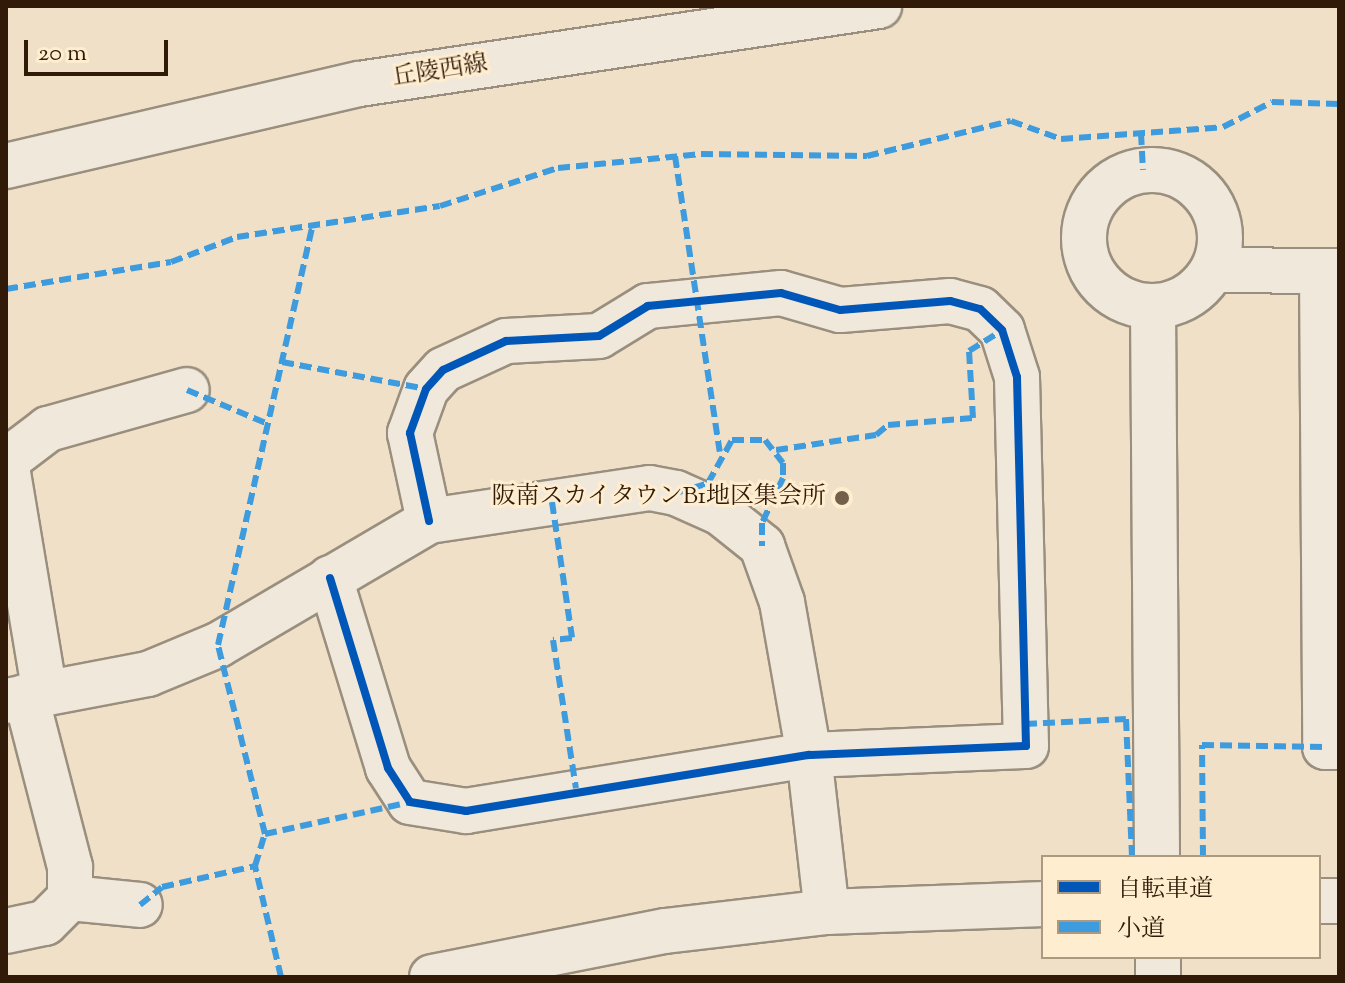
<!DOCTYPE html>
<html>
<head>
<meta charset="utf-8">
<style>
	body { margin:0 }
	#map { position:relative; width:1345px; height:983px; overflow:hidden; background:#efe0c7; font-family:"Sorts Mill Goudy","Noto Serif JP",serif }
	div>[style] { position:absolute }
	.roads { filter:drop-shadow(2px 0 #9a8f7e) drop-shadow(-2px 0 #9a8f7e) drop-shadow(0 2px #9a8f7e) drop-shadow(0 -2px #9a8f7e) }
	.street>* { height:44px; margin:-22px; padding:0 22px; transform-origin:22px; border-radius:22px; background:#f0e8db }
	.street>.ring { margin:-22px; padding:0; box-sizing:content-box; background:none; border:44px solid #f0e8db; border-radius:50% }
	.secondary>* { height:44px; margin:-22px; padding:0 22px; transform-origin:22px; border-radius:22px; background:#f0e8db }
	.quiet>* { height:6px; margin-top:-3px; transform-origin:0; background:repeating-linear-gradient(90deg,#3e9bdd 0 12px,transparent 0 18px) }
	.cycleway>* { height:8px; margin:-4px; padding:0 4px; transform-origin:4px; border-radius:4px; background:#0057b8 }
	.dots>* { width:22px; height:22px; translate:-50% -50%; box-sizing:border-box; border:4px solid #ffedd0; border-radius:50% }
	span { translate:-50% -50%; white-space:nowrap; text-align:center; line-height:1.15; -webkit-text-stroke:6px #ffedd0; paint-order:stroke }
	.street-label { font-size:24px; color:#311a07 }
	.poi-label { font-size:24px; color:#311a07 }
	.right { translate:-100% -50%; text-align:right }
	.frame { position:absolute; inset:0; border:8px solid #311a07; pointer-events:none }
	.legend { position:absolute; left:1041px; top:855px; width:280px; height:104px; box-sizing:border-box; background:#ffedd0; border:2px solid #ad9980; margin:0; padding:10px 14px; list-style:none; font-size:24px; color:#311a07 }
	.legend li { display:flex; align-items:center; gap:16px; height:40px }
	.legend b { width:40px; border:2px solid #ad9980 }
	.scale { position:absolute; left:24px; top:40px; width:144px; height:36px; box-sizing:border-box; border:4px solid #311a07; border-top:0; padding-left:10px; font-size:24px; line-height:28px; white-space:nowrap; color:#311a07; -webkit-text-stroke:6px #ffedd0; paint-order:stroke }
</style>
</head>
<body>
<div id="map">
	<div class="roads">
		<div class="street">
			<div class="ring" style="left:1084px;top:170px;width:92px;height:92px"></div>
			<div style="left:1214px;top:270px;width:125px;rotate:0.5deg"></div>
			<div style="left:1322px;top:271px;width:476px;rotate:89.6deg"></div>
			<div style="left:1325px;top:747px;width:14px"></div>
			<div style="left:1153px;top:307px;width:550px;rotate:89.58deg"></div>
			<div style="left:6px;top:461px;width:235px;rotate:80.5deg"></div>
			<div style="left:6px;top:461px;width:53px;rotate:-37.3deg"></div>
			<div style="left:48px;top:429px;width:144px;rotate:-15.7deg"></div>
			<div style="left:330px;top:578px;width:199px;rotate:73deg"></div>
			<div style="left:388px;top:768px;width:40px;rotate:57.1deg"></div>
			<div style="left:410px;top:802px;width:57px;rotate:9.1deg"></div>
			<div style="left:466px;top:811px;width:348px;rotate:-9.3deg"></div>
			<div style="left:809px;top:755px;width:217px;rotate:-2.4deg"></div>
			<div style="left:1026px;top:746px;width:369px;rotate:-91.4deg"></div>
			<div style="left:1017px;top:377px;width:49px;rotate:-107.7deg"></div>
			<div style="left:1002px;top:330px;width:30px;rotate:-136deg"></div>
			<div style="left:980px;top:309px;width:31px;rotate:-165deg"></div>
			<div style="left:950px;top:301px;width:110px;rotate:175.3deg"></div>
			<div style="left:840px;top:310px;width:61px;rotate:-163.9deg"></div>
			<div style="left:781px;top:293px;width:134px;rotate:174.4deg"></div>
			<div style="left:648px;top:306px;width:57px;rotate:148.5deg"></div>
			<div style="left:599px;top:336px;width:93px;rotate:176.9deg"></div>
			<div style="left:506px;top:341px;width:69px;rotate:155.3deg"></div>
			<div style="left:443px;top:370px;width:25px;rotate:132deg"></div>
			<div style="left:426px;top:389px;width:47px;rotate:110deg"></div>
			<div style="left:410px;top:433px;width:90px;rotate:77.8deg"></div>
			<div style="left:6px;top:701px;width:145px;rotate:-10.8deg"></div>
			<div style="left:148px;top:674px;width:76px;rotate:-22.5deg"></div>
			<div style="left:218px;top:645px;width:245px;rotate:-30.4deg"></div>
			<div style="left:429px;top:521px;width:223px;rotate:-8.5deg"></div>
			<div style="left:650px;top:488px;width:26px;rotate:11deg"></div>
			<div style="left:676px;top:493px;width:49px;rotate:24deg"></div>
			<div style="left:721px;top:513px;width:53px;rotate:38.8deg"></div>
			<div style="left:762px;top:546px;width:59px;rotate:70.3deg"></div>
			<div style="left:782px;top:602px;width:155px;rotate:80deg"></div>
			<div style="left:809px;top:755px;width:158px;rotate:83.5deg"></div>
			<div style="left:70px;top:898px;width:70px;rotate:5.7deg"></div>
			<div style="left:1319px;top:901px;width:20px"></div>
			<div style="left:6px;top:931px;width:40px;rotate:-12deg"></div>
			<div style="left:45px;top:923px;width:35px;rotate:-45deg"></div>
			<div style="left:70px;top:898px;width:31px;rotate:-90deg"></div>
			<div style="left:70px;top:867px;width:176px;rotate:-104.5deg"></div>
		</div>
		<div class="secondary">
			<div style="left:6px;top:166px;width:362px;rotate:-13.1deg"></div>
			<div style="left:359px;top:84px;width:526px;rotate:-8.53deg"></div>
			<div style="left:1158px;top:957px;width:20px;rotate:90deg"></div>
			<div style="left:432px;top:977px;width:237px;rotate:-11.2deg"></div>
			<div style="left:665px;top:931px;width:163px;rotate:-6.7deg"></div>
			<div style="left:827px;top:912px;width:216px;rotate:-2.1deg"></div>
		</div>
	</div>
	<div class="quiet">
		<div style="left:1141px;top:133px;width:37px;rotate:87deg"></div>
		<div style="left:675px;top:156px;width:299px;rotate:81.4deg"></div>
		<div style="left:6px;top:289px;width:167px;rotate:-9.3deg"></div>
		<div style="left:171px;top:262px;width:71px;rotate:-20.7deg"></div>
		<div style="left:237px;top:237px;width:205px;rotate:-8.7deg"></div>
		<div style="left:440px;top:206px;width:124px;rotate:-17.9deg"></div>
		<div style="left:558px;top:168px;width:144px;rotate:-5.6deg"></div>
		<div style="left:701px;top:154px;width:166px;rotate:0.7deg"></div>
		<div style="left:867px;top:156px;width:148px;rotate:-13.7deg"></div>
		<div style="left:1011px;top:121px;width:53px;rotate:19.8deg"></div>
		<div style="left:1061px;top:139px;width:162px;rotate:-4.2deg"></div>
		<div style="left:1223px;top:127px;width:55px;rotate:-27deg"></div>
		<div style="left:1272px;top:102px;width:67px;rotate:1.7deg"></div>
		<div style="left:282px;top:362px;width:147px;rotate:10.6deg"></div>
		<div style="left:187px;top:390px;width:88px;rotate:22.8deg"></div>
		<div style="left:776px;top:450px;width:101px;rotate:-8.5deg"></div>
		<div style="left:876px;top:435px;width:16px;rotate:-40deg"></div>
		<div style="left:888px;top:425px;width:85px;rotate:-4.7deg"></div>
		<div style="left:973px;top:418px;width:67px;rotate:-93.4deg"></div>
		<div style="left:969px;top:351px;width:39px;rotate:-32deg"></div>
		<div style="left:676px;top:493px;width:34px;rotate:-17deg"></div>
		<div style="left:708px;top:483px;width:49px;rotate:-60.8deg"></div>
		<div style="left:732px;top:440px;width:33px"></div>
		<div style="left:765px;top:440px;width:29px;rotate:52deg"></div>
		<div style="left:783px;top:463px;width:15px;rotate:90deg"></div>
		<div style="left:783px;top:478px;width:50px;rotate:115deg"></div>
		<div style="left:762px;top:523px;width:23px;rotate:90deg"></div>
		<div style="left:552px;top:502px;width:137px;rotate:81.6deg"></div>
		<div style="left:572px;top:638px;width:19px;rotate:174deg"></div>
		<div style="left:553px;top:640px;width:150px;rotate:81.2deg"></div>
		<div style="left:1025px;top:724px;width:101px;rotate:-2.8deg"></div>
		<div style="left:1126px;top:719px;width:138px;rotate:87.5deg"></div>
		<div style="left:265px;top:834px;width:148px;rotate:-12.4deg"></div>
		<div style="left:1203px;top:857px;width:112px;rotate:-90.5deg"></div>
		<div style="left:1202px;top:745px;width:123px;rotate:0.9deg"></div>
		<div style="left:140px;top:905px;width:28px;rotate:-39deg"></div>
		<div style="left:162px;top:887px;width:95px;rotate:-12.7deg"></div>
		<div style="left:281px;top:977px;width:114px;rotate:-103.2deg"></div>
		<div style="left:255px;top:866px;width:34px;rotate:-73deg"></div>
		<div style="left:265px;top:834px;width:195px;rotate:-104deg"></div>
		<div style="left:218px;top:645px;width:428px;rotate:-77.3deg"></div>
	</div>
	<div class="cycleway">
		<div style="left:330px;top:578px;width:199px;rotate:73deg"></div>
		<div style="left:388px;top:768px;width:40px;rotate:57.1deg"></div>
		<div style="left:410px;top:802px;width:57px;rotate:9.1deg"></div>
		<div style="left:466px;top:811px;width:348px;rotate:-9.3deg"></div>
		<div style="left:809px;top:755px;width:217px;rotate:-2.4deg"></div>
		<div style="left:1026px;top:746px;width:369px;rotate:-91.4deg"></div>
		<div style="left:1017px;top:377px;width:49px;rotate:-107.7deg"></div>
		<div style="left:1002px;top:330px;width:30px;rotate:-136deg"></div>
		<div style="left:980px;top:309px;width:31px;rotate:-165deg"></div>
		<div style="left:950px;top:301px;width:110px;rotate:175.3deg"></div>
		<div style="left:840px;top:310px;width:61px;rotate:-163.9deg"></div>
		<div style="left:781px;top:293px;width:134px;rotate:174.4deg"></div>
		<div style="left:648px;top:306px;width:57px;rotate:148.5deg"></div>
		<div style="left:599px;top:336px;width:93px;rotate:176.9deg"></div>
		<div style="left:506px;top:341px;width:69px;rotate:155.3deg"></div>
		<div style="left:443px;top:370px;width:25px;rotate:132deg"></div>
		<div style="left:426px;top:389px;width:47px;rotate:110deg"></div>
		<div style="left:410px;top:433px;width:90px;rotate:77.8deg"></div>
	</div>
	<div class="dots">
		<div style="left:842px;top:498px;background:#745f4a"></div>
	</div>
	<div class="street-label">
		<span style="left:440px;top:72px;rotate:-9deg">丘陵西線</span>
	</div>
	<div class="poi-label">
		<span class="right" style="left:826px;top:498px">阪南スカイタウンB1地区集会所</span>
	</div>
	<div class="frame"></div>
	<ul class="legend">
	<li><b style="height:10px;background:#0057b8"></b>自転車道</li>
	<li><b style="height:10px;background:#3e9bdd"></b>小道</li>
	</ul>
	<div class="scale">20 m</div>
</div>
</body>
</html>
